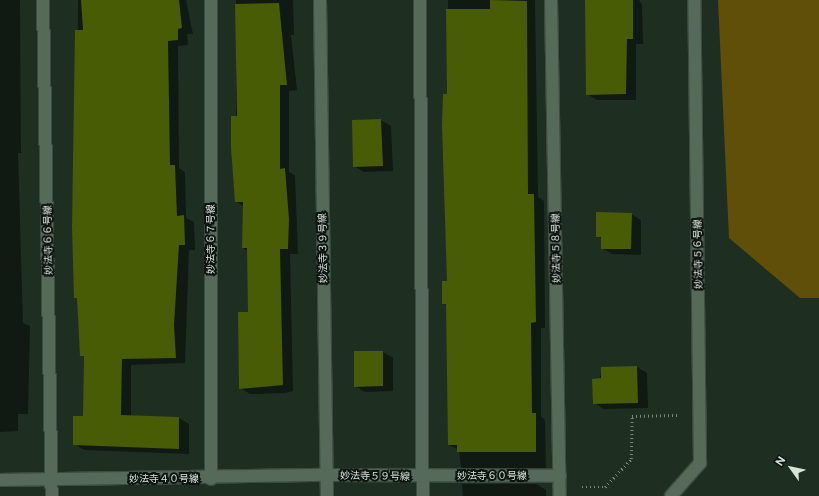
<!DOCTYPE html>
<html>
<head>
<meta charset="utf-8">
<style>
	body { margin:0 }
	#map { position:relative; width:819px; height:496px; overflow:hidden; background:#1e2f22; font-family:Figtree,"Noto Sans JP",sans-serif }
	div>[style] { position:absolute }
	.forest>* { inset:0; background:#5f4f09 }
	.shadow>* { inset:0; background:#0007 }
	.building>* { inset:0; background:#485b05 }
	.path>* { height:2.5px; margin-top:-1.25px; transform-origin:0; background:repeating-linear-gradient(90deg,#78867b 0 1px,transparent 0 4px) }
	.roads { filter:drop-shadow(1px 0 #3d4c41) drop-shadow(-1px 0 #3d4c41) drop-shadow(0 1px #3d4c41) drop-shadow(0 -1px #3d4c41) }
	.minor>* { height:12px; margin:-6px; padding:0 6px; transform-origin:6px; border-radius:6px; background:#566a5a }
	span { translate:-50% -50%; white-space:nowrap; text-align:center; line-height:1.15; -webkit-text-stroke:4px #0e150f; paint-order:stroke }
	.street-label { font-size:10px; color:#d7e2d9 }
	.north { position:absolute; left:771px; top:448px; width:40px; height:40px; -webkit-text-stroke:3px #0e150f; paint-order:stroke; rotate:303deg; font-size:11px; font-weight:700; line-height:16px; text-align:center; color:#d7e2d9 }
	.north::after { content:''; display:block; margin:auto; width:14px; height:18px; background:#d7e2d9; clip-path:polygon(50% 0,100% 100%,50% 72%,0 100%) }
</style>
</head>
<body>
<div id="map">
	<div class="forest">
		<div style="clip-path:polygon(718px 0,819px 0,819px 298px,800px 298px,729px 238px)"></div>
	</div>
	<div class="shadow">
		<div style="clip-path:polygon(0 0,20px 0,21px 153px,18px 153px,23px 323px,30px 326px,28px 414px,18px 414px,18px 431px,0 432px)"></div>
		<div style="clip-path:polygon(78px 0,186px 0,193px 34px,187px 34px,188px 45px,178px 46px,179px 168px,185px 172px,186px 218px,194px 222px,195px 250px,189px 250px,185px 363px,131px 365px,131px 417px,179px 418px,189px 424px,189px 454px,84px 450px,74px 444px,84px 417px,85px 357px,81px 355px,78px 299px,75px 297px)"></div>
		<div style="clip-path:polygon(236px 0,293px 0,294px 35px,291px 35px,297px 90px,289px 91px,289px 172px,295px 175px,298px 254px,290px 254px,293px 391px,285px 393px,250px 394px,240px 388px,249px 313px,248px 251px,243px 248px,244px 206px,236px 202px)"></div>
		<div style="clip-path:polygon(448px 0,535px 0,538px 197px,544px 201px,545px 328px,541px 328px,541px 417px,545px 420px,546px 474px,471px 473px,461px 467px,459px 450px,449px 445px,447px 306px,443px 303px,448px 281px)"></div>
		<div style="clip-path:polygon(586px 0,639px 0,642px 5px,643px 44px,636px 44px,636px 100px,597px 100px,587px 94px)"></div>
		<div style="clip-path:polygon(381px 120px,391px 126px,393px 171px,364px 172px,354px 166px,353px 121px)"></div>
		<div style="clip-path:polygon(631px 214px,641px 220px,641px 255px,612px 254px,602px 248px,602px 239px,597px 236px)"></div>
		<div style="clip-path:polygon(383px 352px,393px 358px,393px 391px,365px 392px,355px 386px)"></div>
		<div style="clip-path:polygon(637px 367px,647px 373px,648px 408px,604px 409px,594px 403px,602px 368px)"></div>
		<div style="clip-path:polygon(462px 484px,536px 484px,546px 490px,546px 496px,463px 496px)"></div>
	</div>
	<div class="building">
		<div style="clip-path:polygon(81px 0,179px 0,182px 28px,178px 29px,178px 40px,168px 41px,170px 165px,175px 165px,177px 216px,184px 215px,185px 245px,179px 245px,174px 325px,176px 358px,122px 359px,121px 415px,179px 417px,179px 449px,73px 445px,73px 416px,83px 416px,84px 356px,80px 356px,77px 298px,74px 298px,72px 227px,75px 30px,83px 30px)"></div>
		<div style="clip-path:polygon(490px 0,527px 1px,528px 194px,534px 194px,536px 322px,531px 323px,532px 413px,536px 413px,536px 452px,457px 452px,457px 445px,448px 445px,446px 304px,442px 304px,442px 281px,447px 281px,442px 126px,443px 94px,447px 94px,446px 9px,490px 9px)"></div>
		<div style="clip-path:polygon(585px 0,633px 0,633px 39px,627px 39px,626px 94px,586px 95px)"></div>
		<div style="clip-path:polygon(279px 3px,287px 85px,280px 85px,280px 169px,285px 168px,289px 219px,288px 249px,280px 249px,283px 385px,239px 389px,238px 312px,248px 312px,247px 248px,242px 248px,243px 202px,235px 202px,231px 148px,231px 116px,237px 116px,235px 4px)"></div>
		<div style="clip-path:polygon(381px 119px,383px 166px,353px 167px,352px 120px)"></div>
		<div style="clip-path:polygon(596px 212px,632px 213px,631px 249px,601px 249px,601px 237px,596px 237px)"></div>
		<div style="clip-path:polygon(354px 351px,383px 351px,383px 386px,354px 387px)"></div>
		<div style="clip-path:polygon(637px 366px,638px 403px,593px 404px,592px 379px,601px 378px,601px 367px)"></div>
	</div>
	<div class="path">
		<div style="left:582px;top:487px;width:23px"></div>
		<div style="left:605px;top:487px;width:38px;rotate:-47deg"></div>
		<div style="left:631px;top:459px;width:43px;rotate:-88.7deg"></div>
		<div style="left:632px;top:416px;width:45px;rotate:-1.3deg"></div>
	</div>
	<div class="roads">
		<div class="minor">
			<div style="left:43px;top:0;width:496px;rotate:89deg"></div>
			<div style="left:211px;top:0;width:479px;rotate:90deg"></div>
			<div style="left:320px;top:0;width:496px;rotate:89.2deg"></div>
			<div style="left:420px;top:0;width:496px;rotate:89.7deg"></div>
			<div style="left:551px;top:0;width:496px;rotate:89deg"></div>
			<div style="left:0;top:480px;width:327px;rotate:-0.9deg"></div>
			<div style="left:327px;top:475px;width:233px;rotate:0.2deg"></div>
			<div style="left:671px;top:496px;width:44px;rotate:-48.7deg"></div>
			<div style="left:700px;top:463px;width:463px;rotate:-90.7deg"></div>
		</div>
	</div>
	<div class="street-label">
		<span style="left:211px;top:239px;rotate:-90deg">妙法寺６７号線</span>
		<span style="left:48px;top:240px;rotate:-91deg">妙法寺６６号線</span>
		<span style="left:323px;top:248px;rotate:-91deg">妙法寺３９号線</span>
		<span style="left:556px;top:248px;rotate:-91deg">妙法寺５８号線</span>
		<span style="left:698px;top:254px;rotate:-91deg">妙法寺５６号線</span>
		<span style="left:375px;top:476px;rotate:1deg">妙法寺５９号線</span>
		<span style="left:492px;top:476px">妙法寺６０号線</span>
		<span style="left:164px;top:479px">妙法寺４０号線</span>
	</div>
	<div class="north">N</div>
</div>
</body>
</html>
